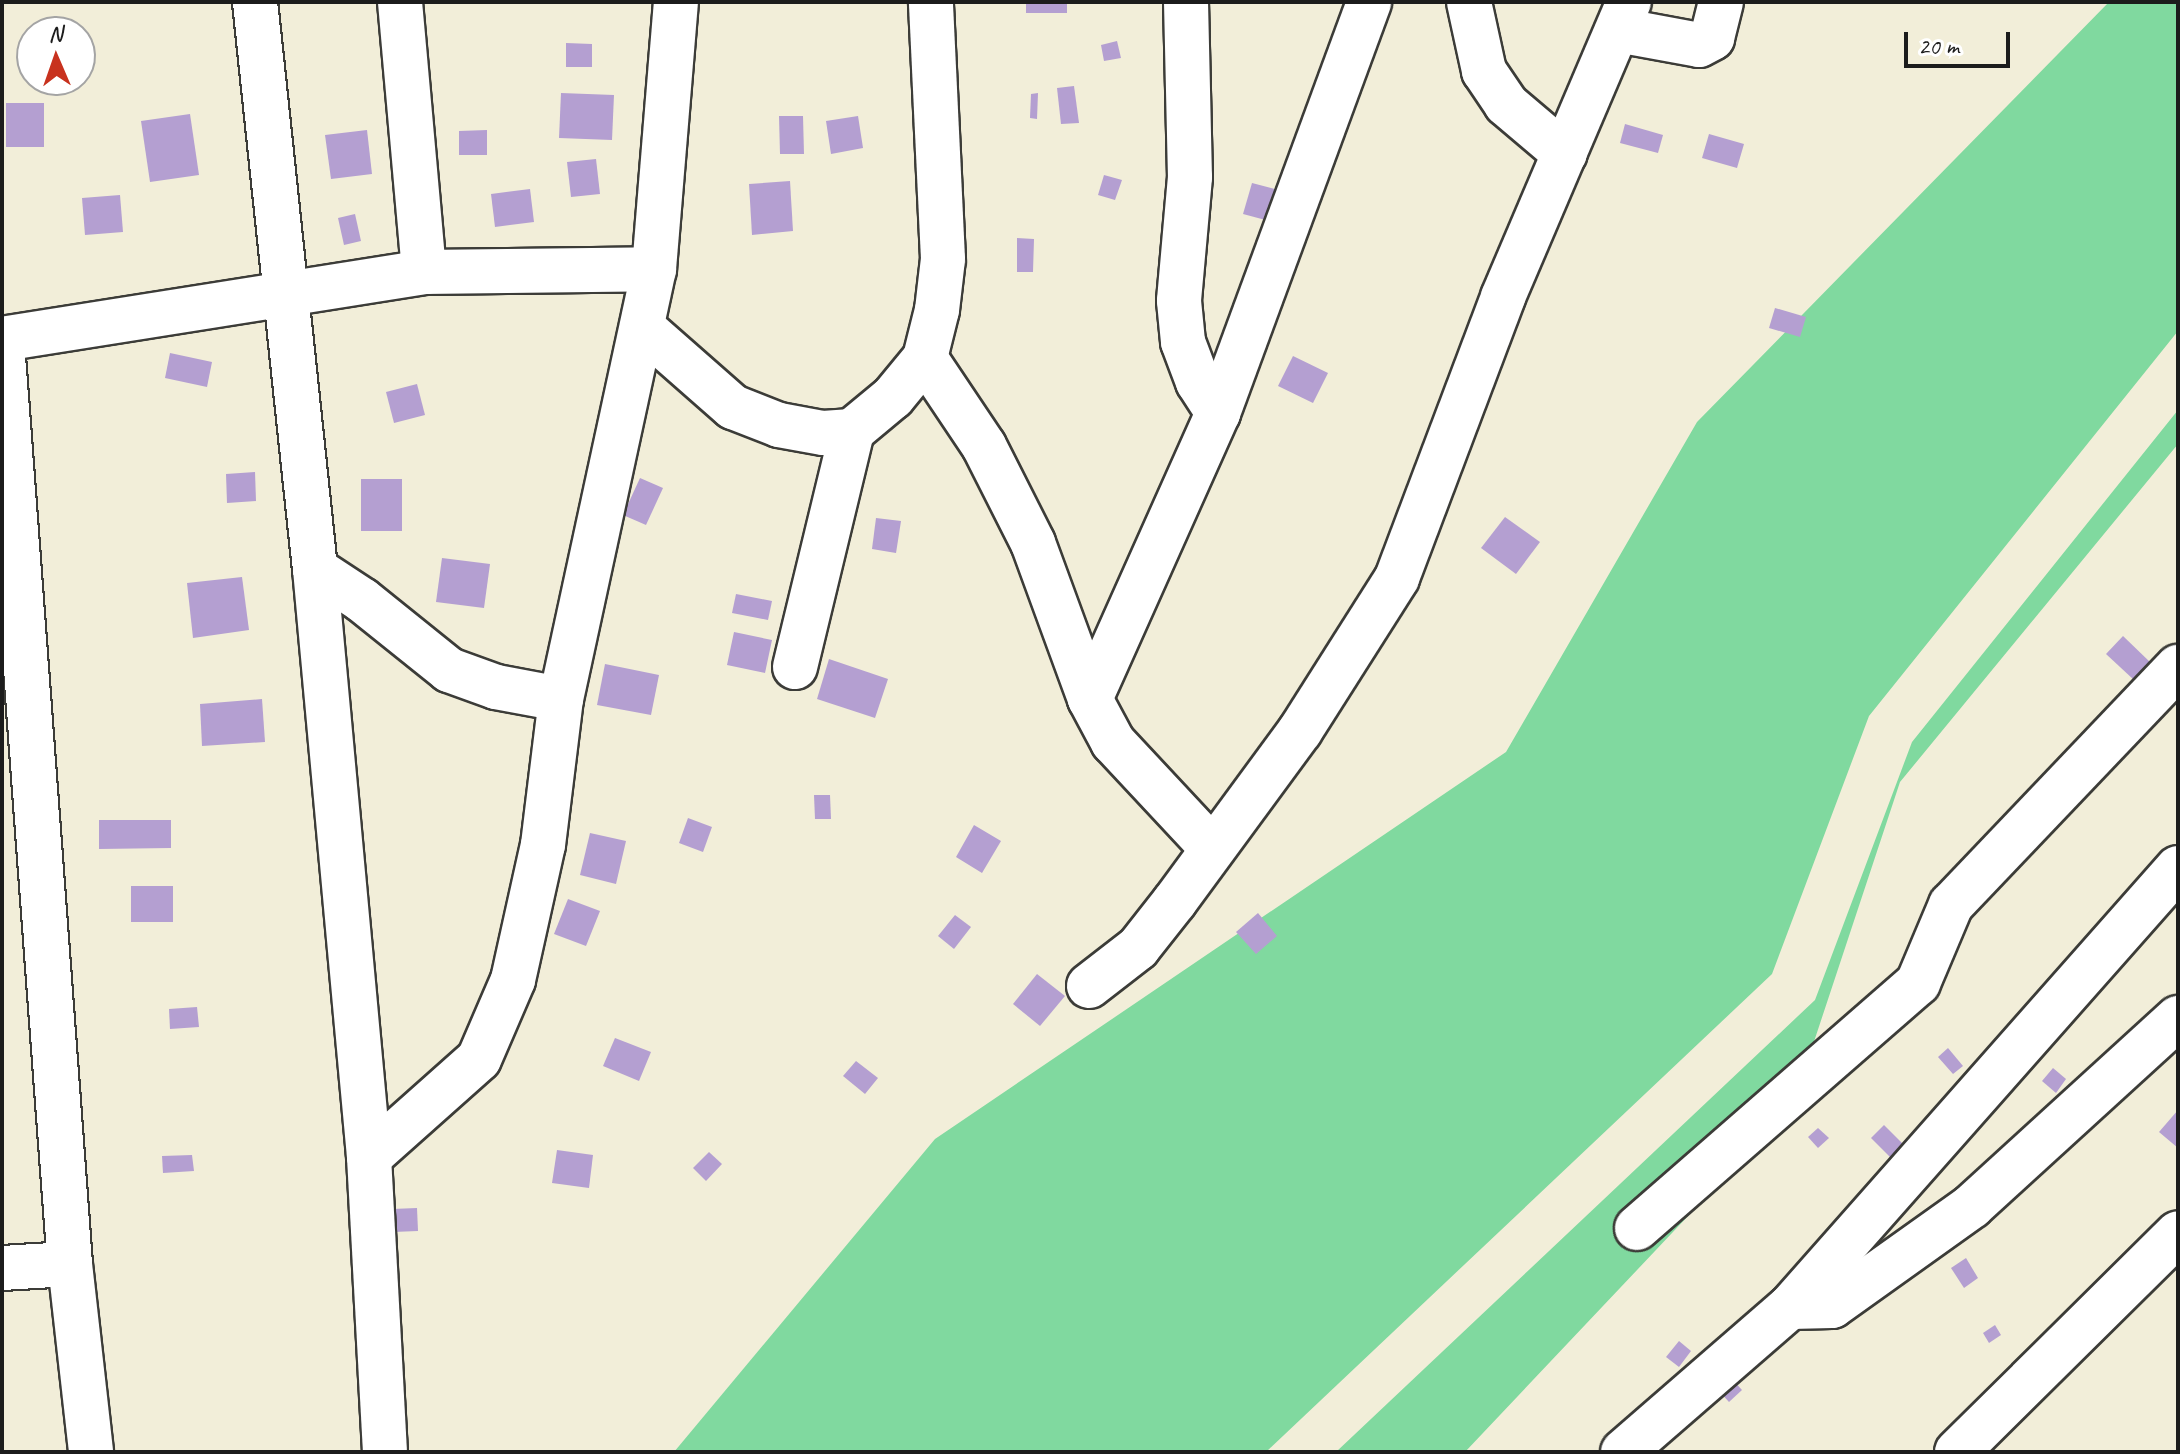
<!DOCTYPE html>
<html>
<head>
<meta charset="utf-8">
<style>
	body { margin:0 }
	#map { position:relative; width:2180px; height:1454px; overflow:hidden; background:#f2eed9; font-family:Caveat,sans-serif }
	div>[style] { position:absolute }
	.green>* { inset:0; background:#80d99f }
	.building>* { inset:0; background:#b49fd1 }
	.roads { filter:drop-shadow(2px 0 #3c3c38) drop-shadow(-2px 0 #3c3c38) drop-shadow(0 2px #3c3c38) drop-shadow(0 -2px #3c3c38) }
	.minor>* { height:44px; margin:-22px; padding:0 22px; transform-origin:22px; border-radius:22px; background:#fff }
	span { translate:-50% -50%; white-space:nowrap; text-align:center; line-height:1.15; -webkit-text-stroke:6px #fff; paint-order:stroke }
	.frame { position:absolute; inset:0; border:4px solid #1c1c1c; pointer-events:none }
	.north { position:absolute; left:16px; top:16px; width:80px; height:80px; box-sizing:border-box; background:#fff; border:2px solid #a4a4a4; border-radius:50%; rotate:358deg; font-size:22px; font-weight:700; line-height:32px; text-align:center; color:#1c1c1c }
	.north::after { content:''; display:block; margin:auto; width:28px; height:36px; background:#c8321e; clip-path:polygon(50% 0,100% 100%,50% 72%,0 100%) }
	.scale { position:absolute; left:1904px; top:32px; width:106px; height:36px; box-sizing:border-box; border:4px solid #1c1c1c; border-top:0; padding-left:10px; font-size:24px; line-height:28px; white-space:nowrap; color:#1c1c1c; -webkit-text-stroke:6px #fff; paint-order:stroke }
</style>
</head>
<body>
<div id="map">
	<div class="green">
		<div style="clip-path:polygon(2109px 2px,2178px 2px,2178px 331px,1869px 716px,1772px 974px,1266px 1452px,674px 1452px,935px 1139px,1506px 752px,1697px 422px)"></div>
		<div style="clip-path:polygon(2178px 410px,2178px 444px,1900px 782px,1793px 1105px,1465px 1452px,1336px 1452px,1815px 1000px,1912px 742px)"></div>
	</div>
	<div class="building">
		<div style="clip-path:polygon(1026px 2px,1067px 2px,1067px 13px,1026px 13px)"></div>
		<div style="clip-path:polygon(1117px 41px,1121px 58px,1104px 61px,1101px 45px)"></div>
		<div style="clip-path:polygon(566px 43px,592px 44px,592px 67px,566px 67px)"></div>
		<div style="clip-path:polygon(1074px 86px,1079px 123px,1061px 124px,1057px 88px)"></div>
		<div style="clip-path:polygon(561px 93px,614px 95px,612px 140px,559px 138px)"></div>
		<div style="clip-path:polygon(1038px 93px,1037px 119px,1030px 118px,1031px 94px)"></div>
		<div style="clip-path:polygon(6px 103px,44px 103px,44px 147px,6px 147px)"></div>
		<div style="clip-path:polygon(190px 114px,199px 175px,150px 182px,141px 121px)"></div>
		<div style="clip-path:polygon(779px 116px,803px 116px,804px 154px,780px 154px)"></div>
		<div style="clip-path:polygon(858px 116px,863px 148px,831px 154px,826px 121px)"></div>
		<div style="clip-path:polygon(1625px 124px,1663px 135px,1658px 153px,1620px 143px)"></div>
		<div style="clip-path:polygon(367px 130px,372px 174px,331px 179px,325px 135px)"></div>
		<div style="clip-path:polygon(487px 130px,487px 155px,459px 155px,459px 131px)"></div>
		<div style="clip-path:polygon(1709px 134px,1744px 144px,1737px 168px,1702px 158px)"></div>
		<div style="clip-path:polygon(596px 159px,600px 194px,571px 197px,567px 162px)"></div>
		<div style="clip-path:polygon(1104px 175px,1122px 180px,1115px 200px,1098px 195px)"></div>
		<div style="clip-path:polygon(790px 181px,793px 231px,752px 235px,749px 184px)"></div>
		<div style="clip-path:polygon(1252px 183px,1290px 193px,1281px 224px,1243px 214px)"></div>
		<div style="clip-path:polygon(530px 189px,534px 222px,495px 227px,491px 194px)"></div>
		<div style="clip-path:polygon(120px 195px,123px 232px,85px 235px,82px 198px)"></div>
		<div style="clip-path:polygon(355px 214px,361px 241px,344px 245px,338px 218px)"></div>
		<div style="clip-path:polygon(1017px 238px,1034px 239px,1033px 272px,1017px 272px)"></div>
		<div style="clip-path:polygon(1775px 308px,1806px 317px,1800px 337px,1769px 328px)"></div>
		<div style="clip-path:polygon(170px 353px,212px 362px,207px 387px,165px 378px)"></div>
		<div style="clip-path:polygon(1293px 356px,1328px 373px,1313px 403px,1278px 386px)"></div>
		<div style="clip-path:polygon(417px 384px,425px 415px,394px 423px,386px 392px)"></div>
		<div style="clip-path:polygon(255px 472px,256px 501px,227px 503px,226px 474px)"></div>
		<div style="clip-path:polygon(640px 478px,663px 488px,646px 525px,623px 515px)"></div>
		<div style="clip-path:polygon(361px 479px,402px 479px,402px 531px,361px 531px)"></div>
		<div style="clip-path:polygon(1505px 517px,1540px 542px,1516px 574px,1481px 548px)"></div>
		<div style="clip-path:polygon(876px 518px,901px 521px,896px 553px,872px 549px)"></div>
		<div style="clip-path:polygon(442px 558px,490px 564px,484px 608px,436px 602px)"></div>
		<div style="clip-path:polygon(242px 577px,249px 630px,193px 638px,187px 583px)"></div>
		<div style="clip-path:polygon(736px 594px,772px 601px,768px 620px,732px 613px)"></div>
		<div style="clip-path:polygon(734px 632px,772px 640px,765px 673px,727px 665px)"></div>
		<div style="clip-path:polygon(2123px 636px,2151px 663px,2134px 680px,2106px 654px)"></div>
		<div style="clip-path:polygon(829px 659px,888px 679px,875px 718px,817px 699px)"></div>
		<div style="clip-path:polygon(605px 664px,659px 675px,651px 715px,597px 705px)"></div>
		<div style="clip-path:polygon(262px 699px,265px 742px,202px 746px,200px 704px)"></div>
		<div style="clip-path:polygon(814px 795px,830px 795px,831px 819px,815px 819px)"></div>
		<div style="clip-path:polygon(688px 818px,712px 827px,703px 852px,679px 843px)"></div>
		<div style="clip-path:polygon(99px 820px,171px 820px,171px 848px,99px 849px)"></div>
		<div style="clip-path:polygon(974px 825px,1001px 841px,982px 873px,956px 857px)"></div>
		<div style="clip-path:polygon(590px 833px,626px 841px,616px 884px,580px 875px)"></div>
		<div style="clip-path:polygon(131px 886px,173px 886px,173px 922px,131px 922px)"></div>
		<div style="clip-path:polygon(568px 899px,600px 911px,586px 946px,554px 934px)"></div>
		<div style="clip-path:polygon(1258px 913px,1277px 936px,1256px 954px,1236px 932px)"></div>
		<div style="clip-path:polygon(955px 915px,971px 927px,954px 949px,938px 936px)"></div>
		<div style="clip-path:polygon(1037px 974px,1065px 996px,1040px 1026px,1013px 1004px)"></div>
		<div style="clip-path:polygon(197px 1007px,199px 1027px,170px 1029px,169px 1009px)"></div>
		<div style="clip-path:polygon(615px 1038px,651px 1052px,639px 1081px,603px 1066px)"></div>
		<div style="clip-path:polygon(1948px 1048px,1963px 1066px,1953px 1074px,1938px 1057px)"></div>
		<div style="clip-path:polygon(856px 1061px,878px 1078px,865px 1094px,843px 1076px)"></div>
		<div style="clip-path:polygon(2053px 1068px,2066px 1079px,2056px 1093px,2042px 1081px)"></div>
		<div style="clip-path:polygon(2178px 1110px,2178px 1148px,2159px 1132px)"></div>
		<div style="clip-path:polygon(1884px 1125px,1906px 1147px,1893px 1160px,1871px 1138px)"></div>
		<div style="clip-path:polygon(1818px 1128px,1829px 1138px,1818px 1148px,1808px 1137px)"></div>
		<div style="clip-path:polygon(557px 1150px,593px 1155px,589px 1188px,552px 1183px)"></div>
		<div style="clip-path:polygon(709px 1152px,722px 1164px,706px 1181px,693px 1168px)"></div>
		<div style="clip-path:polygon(192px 1155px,194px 1171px,163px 1173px,162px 1156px)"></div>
		<div style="clip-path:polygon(417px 1208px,418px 1231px,393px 1232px,392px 1209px)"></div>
		<div style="clip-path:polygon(1966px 1258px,1978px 1278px,1964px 1288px,1951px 1268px)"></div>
		<div style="clip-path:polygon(1995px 1325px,2001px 1335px,1989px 1343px,1983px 1333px)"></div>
		<div style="clip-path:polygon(1679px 1341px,1691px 1351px,1679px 1367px,1666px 1357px)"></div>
		<div style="clip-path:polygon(1732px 1379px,1742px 1390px,1729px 1402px,1719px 1391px)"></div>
	</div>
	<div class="roads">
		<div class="minor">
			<div style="left:255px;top:2px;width:570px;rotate:83.96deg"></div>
			<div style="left:315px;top:569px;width:590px;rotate:84.75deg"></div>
			<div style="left:369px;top:1157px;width:295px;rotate:86.9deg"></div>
			<div style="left:400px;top:2px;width:271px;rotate:84.9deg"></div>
			<div style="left:1186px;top:2px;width:175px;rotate:88.7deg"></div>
			<div style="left:1190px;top:177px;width:124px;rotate:95.1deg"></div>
			<div style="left:1179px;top:301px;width:41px;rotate:84.4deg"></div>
			<div style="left:1183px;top:342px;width:43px;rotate:69.4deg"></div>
			<div style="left:1198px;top:382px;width:37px;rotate:57deg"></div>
			<div style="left:1469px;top:2px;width:71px;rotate:77.7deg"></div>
			<div style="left:1484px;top:71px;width:40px;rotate:56deg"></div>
			<div style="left:1506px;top:104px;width:77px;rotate:40.3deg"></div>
			<div style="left:1618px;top:30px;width:82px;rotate:10.5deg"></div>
			<div style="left:1699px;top:45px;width:15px;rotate:-28deg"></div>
			<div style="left:1712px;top:38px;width:37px;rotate:-76deg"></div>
			<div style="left:643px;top:328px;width:120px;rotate:41.3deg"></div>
			<div style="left:733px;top:407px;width:49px;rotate:21.4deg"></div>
			<div style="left:779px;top:425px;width:45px;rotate:10.3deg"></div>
			<div style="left:823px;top:433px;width:29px;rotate:-4deg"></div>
			<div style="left:2px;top:339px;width:427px;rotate:-9deg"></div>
			<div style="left:424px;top:272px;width:230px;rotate:-0.7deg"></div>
			<div style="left:2px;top:343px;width:924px;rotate:85.78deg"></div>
			<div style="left:70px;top:1264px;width:189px;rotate:83.6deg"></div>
			<div style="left:925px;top:358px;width:106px;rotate:56.2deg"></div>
			<div style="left:984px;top:446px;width:109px;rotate:63.2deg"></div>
			<div style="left:1033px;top:543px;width:166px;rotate:69.9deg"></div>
			<div style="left:1090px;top:699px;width:49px;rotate:61.9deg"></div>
			<div style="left:1113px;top:742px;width:144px;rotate:47deg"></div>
			<div style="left:315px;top:569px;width:56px;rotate:33.4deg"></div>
			<div style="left:362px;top:600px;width:112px;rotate:38.8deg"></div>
			<div style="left:449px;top:670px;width:50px;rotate:19.9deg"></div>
			<div style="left:496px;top:687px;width:66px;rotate:10.5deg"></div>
			<div style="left:795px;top:667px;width:243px;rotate:-76.4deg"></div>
			<div style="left:852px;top:431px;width:53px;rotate:-39.7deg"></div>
			<div style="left:893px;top:397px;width:50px;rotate:-50.6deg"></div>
			<div style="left:925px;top:358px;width:49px;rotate:-76deg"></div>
			<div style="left:937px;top:310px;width:51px;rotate:-83.3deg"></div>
			<div style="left:943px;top:259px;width:257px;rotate:-92.7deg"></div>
			<div style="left:1090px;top:699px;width:313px;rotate:-65.9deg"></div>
			<div style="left:1218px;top:413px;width:438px;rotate:-69.8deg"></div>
			<div style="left:1089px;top:986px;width:62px;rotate:-37.8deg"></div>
			<div style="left:1138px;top:948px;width:60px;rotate:-51.8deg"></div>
			<div style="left:1175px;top:901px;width:211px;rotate:-53.7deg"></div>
			<div style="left:1300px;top:731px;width:181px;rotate:-57.6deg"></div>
			<div style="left:1397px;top:578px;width:300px;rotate:-69.3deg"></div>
			<div style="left:1503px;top:297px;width:321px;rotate:-66.9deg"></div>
			<div style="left:369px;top:1157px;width:147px;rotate:-41.7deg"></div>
			<div style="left:479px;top:1059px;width:86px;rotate:-66.7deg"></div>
			<div style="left:513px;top:980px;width:138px;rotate:-77.5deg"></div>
			<div style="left:543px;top:845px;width:147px;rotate:-83deg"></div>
			<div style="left:561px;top:699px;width:440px;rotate:-77.8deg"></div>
			<div style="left:654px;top:269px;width:268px;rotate:-85.3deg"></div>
			<div style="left:1637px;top:1228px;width:373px;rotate:-41.1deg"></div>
			<div style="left:1918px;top:983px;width:85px;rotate:-67.1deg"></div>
			<div style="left:1951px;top:905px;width:329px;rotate:-46.4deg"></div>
			<div style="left:2px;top:1268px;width:68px;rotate:-3.4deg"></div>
			<div style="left:1790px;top:1307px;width:42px;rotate:-1.4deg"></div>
			<div style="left:1832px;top:1306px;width:172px;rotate:-35.5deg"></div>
			<div style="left:1972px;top:1206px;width:279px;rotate:-42.4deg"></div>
			<div style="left:1623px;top:1452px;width:221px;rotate:-41deg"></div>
			<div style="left:1790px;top:1307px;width:586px;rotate:-48.53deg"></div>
			<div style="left:1957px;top:1452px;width:311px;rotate:-44.7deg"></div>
		</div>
	</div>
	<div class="frame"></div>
	<div class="north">N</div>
	<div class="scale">20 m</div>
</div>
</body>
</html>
